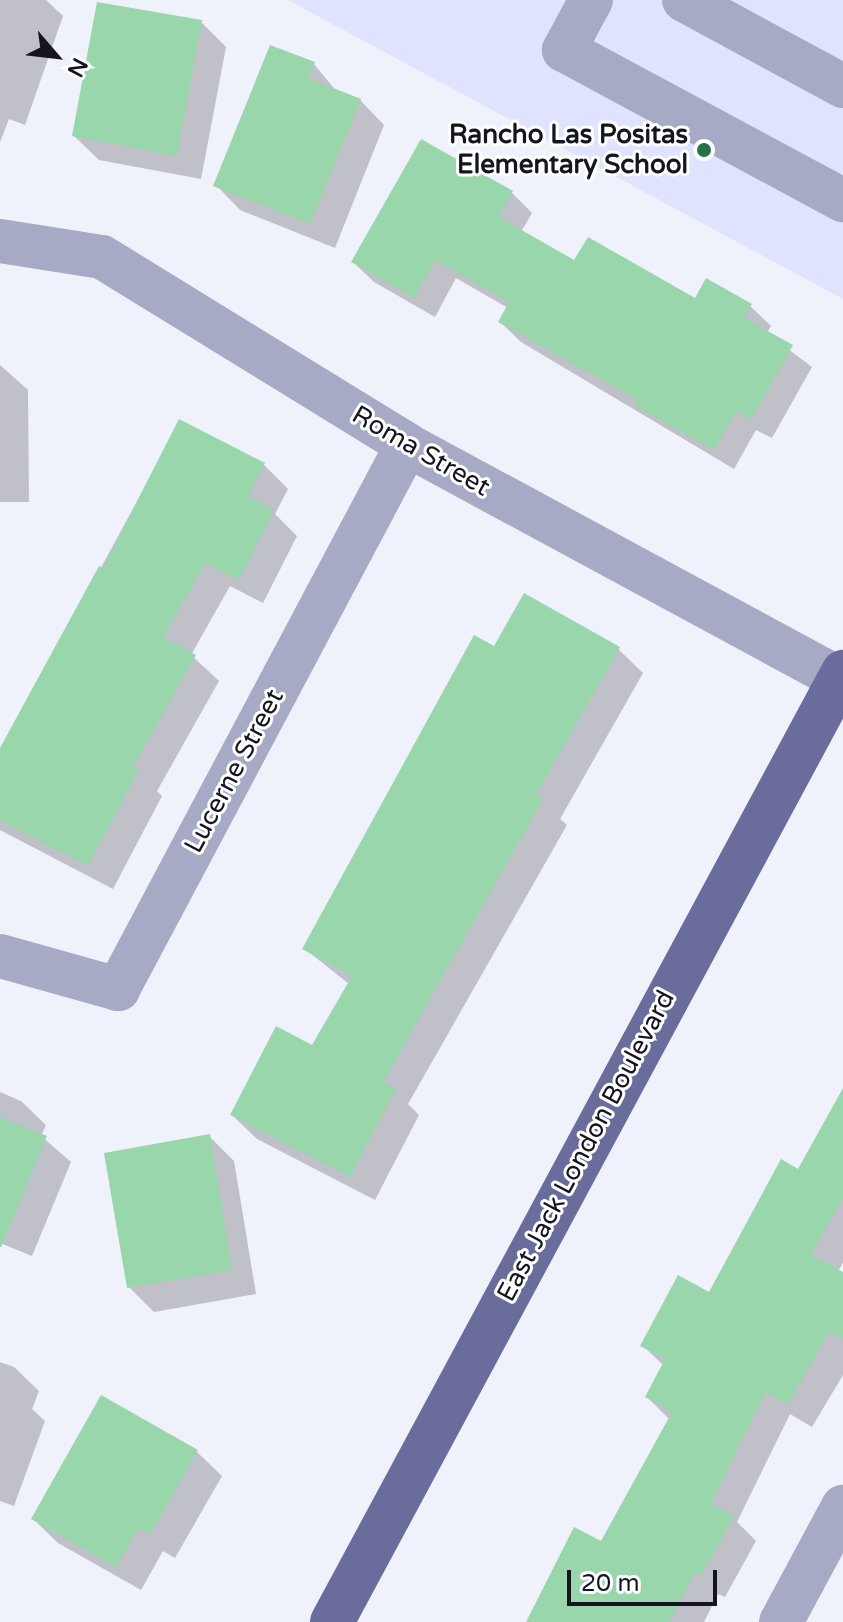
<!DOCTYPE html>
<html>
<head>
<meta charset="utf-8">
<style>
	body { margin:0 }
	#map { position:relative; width:843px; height:1622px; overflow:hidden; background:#eff1fb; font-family:"Varela Round",sans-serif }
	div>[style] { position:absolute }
	.built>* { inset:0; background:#e0e3fd }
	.shadow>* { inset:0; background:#0003 }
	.building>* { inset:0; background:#9ad6ab }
	.minor>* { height:44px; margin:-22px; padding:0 22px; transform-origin:22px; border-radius:22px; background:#a7aac4 }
	.major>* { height:44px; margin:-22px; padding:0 22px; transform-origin:22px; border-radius:22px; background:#6a6d9c }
	.dots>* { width:22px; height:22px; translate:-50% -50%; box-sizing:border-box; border:4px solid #fff; border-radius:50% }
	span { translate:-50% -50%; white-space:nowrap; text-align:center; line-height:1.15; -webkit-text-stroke:6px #fff; paint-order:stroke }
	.poi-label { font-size:26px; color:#14151e; font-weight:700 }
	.right { translate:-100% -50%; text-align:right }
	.street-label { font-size:26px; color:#14151e }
	.north { position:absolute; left:16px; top:16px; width:80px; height:80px; -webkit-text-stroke:6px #fff; paint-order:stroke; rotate:118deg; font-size:22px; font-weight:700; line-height:32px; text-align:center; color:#14151e }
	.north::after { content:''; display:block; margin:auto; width:28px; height:36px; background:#14151e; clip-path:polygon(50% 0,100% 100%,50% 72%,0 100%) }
	.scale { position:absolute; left:567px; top:1570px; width:150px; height:36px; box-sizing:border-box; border:4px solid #14151e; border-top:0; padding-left:10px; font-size:24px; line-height:28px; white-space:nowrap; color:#14151e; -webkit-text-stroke:6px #fff; paint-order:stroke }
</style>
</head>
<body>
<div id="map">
	<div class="built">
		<div style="clip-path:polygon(288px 0,843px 0,843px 299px)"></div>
	</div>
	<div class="shadow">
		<div style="clip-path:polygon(0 0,46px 0,63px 16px,25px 125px,9px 119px,0 142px)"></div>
		<div style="clip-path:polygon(201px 22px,226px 47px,201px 179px,99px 160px,74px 136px)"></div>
		<div style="clip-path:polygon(314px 64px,337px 92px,360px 100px,384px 125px,335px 248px,240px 210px,216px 185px)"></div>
		<div style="clip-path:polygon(422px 142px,512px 193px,532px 213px,521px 232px,574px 263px,696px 301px,750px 306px,771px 326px,767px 333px,812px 367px,772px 438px,756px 430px,734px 469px,521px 342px,500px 322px,508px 308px,456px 278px,435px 317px,374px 282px,353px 262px)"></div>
		<div style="clip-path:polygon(0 365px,28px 390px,29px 502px,0 502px)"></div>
		<div style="clip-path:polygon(180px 422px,264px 465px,288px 489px,275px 514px,297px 536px,263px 603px,230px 586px,191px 655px,219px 681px,157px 791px,162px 796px,113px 889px,0 830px,0 754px)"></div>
		<div style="clip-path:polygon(495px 649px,618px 649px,643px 673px,560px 819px,567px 825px,408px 1104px,419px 1115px,375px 1200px,257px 1139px,232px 1115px,313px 1048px,349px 984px,305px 949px)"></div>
		<div style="clip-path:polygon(0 1092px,21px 1101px,46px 1125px,41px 1136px,71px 1162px,32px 1256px,0 1243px)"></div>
		<div style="clip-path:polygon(843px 1092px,843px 1262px,838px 1272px,843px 1274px,843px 1375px,812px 1427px,790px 1414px,737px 1522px,756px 1541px,725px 1597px,718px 1594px,704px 1622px,529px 1622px,602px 1544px,670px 1420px,647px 1397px,664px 1366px,642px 1345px,710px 1295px,799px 1171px)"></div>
		<div style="clip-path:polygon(210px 1137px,234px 1161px,256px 1294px,154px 1312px,129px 1287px)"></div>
		<div style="clip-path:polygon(0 1362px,14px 1367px,39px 1391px,32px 1409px,45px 1421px,14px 1506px,0 1501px)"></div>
		<div style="clip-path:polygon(197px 1452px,222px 1476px,175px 1558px,163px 1551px,141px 1590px,58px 1543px,33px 1519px)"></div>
	</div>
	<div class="building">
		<div style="clip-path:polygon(97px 2px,202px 20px,177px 156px,72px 136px)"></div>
		<div style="clip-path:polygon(270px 45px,315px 62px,308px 78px,361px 99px,310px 224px,213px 186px)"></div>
		<div style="clip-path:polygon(421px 139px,513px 191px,499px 217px,574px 260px,588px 237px,695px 298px,706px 278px,752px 304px,744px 318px,793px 345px,751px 420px,736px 411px,714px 450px,635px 406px,638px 400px,498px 322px,509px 302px,435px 260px,414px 298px,351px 262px)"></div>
		<div style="clip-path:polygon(179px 419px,265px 463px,248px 496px,274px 510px,239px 580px,205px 563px,163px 637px,196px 655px,133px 767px,139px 770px,88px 866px,0 820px,0 748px,99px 566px,103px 568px)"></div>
		<div style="clip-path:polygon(524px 593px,620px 647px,536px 795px,543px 799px,383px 1082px,396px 1089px,350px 1177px,230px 1115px,276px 1026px,312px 1045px,352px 976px,302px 949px,474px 635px,494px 646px)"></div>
		<div style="clip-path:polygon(843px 1088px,843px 1197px,811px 1255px,843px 1272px,843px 1339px,829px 1332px,788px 1405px,766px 1392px,711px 1503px,734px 1516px,702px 1575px,695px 1572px,669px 1622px,526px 1622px,574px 1527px,601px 1541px,672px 1412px,645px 1397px,665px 1359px,640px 1346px,678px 1275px,709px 1292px,781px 1159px,798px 1169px)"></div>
		<div style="clip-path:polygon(0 1117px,47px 1136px,1px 1247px,0 1247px)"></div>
		<div style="clip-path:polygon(210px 1134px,232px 1270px,127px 1288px,104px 1153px)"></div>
		<div style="clip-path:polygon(101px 1395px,198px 1450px,150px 1535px,138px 1528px,116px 1567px,31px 1519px)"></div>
	</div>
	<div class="minor">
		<div style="left:591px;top:0;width:57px;rotate:118.4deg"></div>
		<div style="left:564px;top:50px;width:317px;rotate:28.3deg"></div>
		<div style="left:684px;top:0;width:181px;rotate:28.4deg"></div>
		<div style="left:0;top:241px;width:103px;rotate:8.9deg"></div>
		<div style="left:102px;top:257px;width:358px;rotate:31.6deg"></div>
		<div style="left:407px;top:445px;width:491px;rotate:28.4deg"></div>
		<div style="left:0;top:956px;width:123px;rotate:15.6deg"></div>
		<div style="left:118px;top:989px;width:616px;rotate:-62.02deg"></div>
		<div style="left:781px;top:1622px;width:131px;rotate:-61.7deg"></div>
	</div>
	<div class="major">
		<div style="left:332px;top:1622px;width:1079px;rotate:-61.72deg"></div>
	</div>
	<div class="dots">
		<div style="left:704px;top:150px;background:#237344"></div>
	</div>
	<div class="poi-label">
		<span class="right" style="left:688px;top:150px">Rancho Las Positas<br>Elementary School</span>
	</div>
	<div class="street-label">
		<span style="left:421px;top:451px;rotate:30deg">Roma Street</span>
		<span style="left:234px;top:771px;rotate:-62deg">Lucerne Street</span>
		<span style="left:586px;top:1146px;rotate:-62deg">East Jack London Boulevard</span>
	</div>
	<div class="north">N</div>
	<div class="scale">20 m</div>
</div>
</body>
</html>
